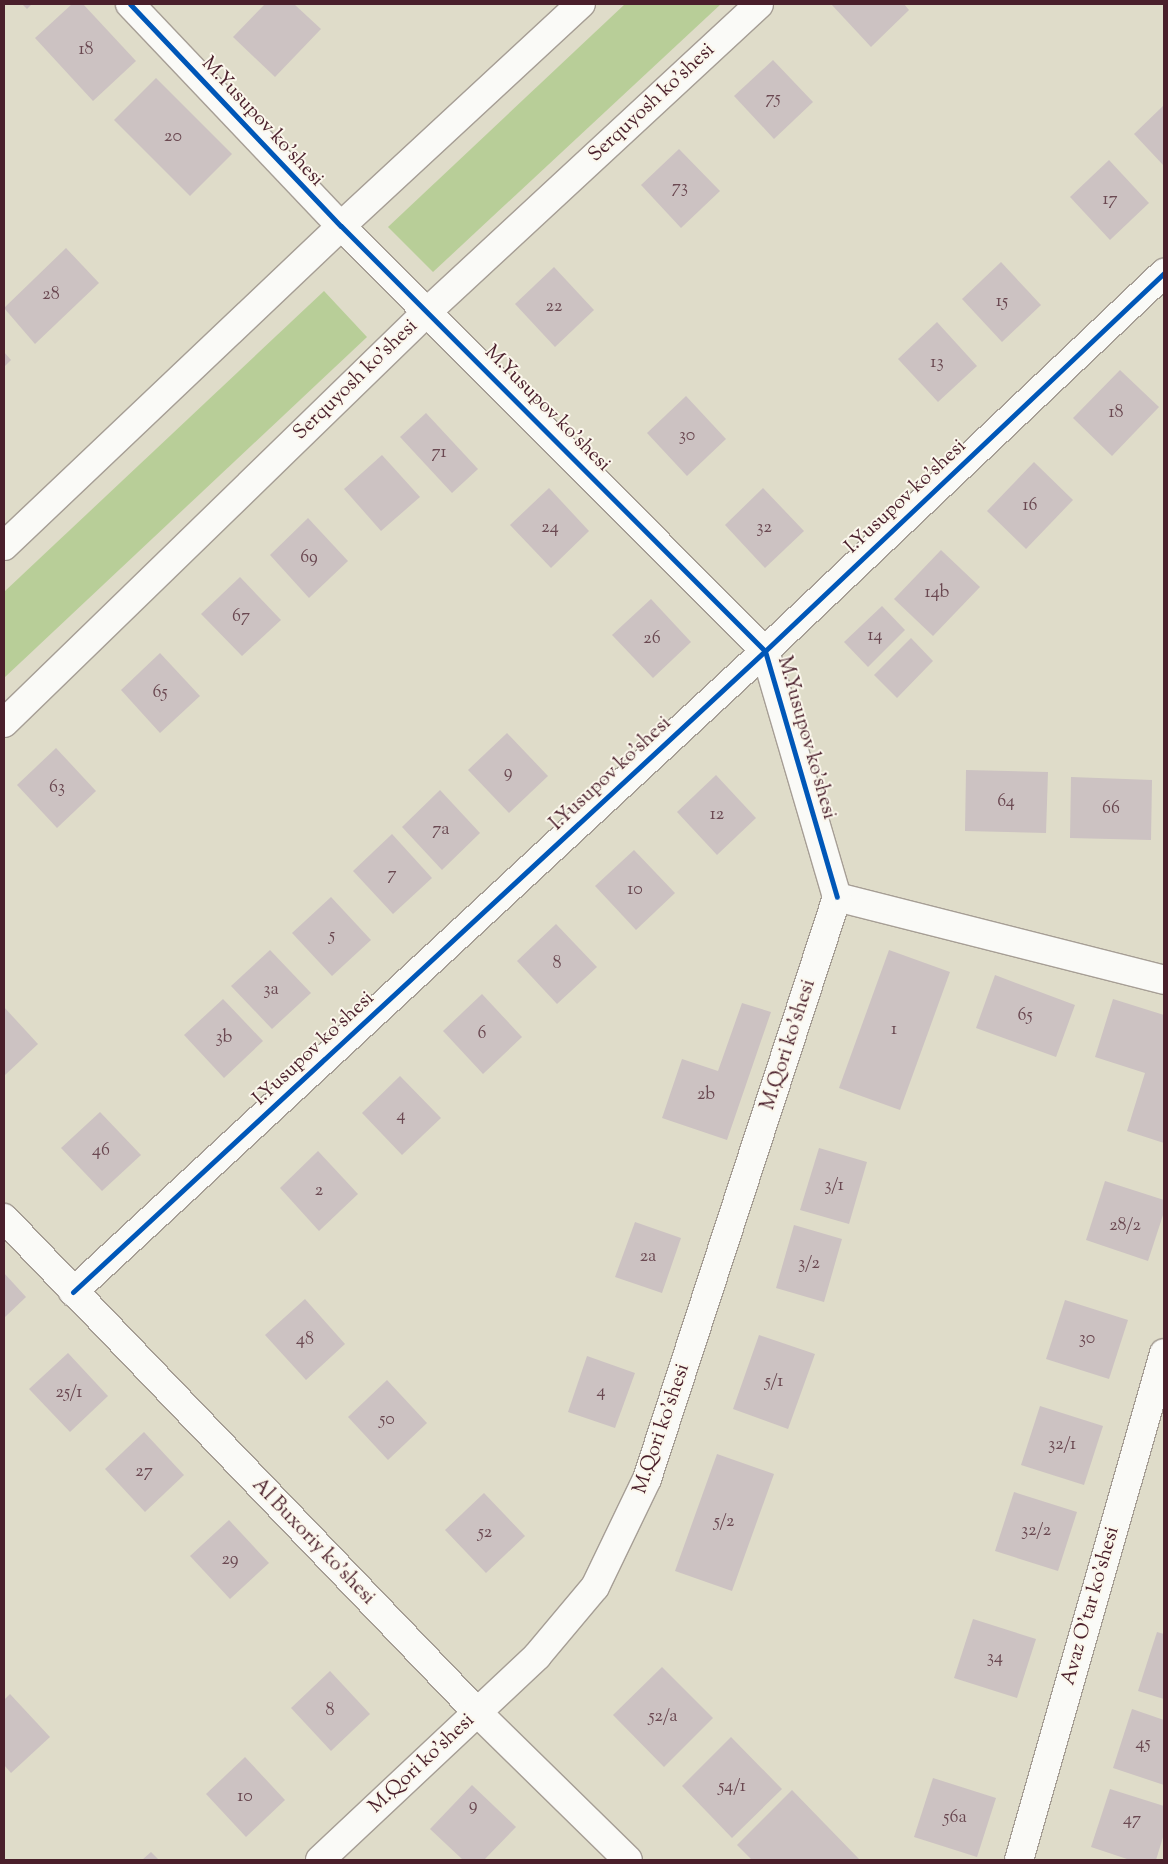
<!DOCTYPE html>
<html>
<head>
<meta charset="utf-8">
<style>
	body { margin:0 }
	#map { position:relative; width:1168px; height:1864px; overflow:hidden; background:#dfdcc9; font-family:"Sorts Mill Goudy",serif }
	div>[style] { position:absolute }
	.green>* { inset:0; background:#b8ce98 }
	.building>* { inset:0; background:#ccc2c2 }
	.roads { filter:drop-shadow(1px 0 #a69e95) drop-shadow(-1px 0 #a69e95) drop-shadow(0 1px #a69e95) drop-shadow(0 -1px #a69e95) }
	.street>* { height:28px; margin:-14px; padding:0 14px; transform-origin:14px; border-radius:14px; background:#fafaf7 }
	.secondary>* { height:28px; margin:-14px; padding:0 14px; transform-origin:14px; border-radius:14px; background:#fafaf7 }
	.cycleway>* { height:5px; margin:-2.5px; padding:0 2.5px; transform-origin:2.5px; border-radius:2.5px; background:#0057b8 }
	span { translate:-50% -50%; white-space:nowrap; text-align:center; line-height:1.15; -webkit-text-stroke:4px #fbf7ec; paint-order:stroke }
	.number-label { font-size:18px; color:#6a4851 }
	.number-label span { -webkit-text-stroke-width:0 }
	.street-label { font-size:20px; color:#4a1f2b }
	.frame { position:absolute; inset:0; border:5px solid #4a1f2b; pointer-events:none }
</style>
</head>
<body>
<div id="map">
	<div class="green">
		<div style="clip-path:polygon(625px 4px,721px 4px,433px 272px,388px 227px)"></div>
		<div style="clip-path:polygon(324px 291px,367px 337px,4px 678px,4px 592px)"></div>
	</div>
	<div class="building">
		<div style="clip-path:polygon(22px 4px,32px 4px,27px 9px)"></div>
		<div style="clip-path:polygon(72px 4px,83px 4px,136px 61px,93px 101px,35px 38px)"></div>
		<div style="clip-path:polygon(265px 4px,294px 4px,321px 29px,275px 77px,233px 37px)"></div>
		<div style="clip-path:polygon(831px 4px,904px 4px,909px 10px,871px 47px)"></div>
		<div style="clip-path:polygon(773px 60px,813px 102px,774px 139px,734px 96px)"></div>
		<div style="clip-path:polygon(156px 78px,232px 154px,190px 196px,114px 120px)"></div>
		<div style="clip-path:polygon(1164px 105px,1164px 166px,1134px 134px)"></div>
		<div style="clip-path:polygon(679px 149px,720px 191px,681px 228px,641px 185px)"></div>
		<div style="clip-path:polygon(1109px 160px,1149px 203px,1110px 240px,1070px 197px)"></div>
		<div style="clip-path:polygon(66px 248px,99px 283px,35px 344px,4px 308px)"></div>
		<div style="clip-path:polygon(1001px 262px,1041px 305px,1002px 342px,962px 299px)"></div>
		<div style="clip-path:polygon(554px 267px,594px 310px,555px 347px,515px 304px)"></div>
		<div style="clip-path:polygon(937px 322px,977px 366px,938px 402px,898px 359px)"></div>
		<div style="clip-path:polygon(4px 352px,11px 360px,4px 367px)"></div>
		<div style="clip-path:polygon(1120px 370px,1159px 407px,1112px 456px,1073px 418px)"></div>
		<div style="clip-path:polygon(686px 396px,726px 439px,687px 476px,647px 433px)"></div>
		<div style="clip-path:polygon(426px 413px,478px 469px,452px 493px,400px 437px)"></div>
		<div style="clip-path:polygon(382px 455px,420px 497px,381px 531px,344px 489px)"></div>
		<div style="clip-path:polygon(1034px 462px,1073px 500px,1026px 549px,987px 511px)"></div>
		<div style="clip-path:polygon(549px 488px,589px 531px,551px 568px,510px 525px)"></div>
		<div style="clip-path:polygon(763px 488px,804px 531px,765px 568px,725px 525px)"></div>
		<div style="clip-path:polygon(308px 518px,348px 561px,309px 598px,270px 555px)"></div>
		<div style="clip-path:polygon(941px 550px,980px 587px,933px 636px,894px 599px)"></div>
		<div style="clip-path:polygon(240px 577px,281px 620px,242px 656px,201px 614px)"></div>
		<div style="clip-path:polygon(651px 599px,691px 642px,653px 678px,612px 635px)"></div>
		<div style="clip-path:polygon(882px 606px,905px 630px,868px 667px,844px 642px)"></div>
		<div style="clip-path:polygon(911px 638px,933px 661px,897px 698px,874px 675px)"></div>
		<div style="clip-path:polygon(160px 653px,200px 696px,160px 733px,121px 690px)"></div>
		<div style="clip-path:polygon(507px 733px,548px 776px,509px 813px,468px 770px)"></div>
		<div style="clip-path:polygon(56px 748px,96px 791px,57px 828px,17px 785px)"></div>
		<div style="clip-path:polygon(966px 770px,1048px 772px,1046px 833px,965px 831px)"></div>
		<div style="clip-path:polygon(716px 775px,756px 818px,717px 855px,677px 812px)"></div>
		<div style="clip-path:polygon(1071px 777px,1152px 780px,1151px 840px,1070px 838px)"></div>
		<div style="clip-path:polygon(440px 790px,480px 833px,442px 870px,402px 827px)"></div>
		<div style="clip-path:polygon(392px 834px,432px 878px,393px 914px,353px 871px)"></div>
		<div style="clip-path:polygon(634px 850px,675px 893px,636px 930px,595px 886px)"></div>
		<div style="clip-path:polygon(331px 897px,371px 940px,332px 976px,292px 933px)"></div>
		<div style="clip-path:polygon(556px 924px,597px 967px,557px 1004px,517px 961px)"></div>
		<div style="clip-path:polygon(270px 950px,311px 993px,272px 1029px,231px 986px)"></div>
		<div style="clip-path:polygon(889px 950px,950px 972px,900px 1110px,839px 1088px)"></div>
		<div style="clip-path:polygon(995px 975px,1075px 1005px,1056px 1057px,976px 1028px)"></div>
		<div style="clip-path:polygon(482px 994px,522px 1037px,483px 1074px,443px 1031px)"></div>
		<div style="clip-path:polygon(223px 999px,263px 1041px,224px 1078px,184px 1035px)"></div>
		<div style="clip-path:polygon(1113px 999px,1164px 1015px,1164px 1143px,1127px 1131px,1145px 1073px,1095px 1057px)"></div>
		<div style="clip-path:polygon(742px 1003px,771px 1012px,727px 1140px,662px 1118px,682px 1059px,718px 1071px)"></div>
		<div style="clip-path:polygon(4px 1007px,38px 1044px,4px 1076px)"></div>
		<div style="clip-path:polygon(400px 1076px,441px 1118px,402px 1155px,362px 1113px)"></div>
		<div style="clip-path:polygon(100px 1112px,141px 1155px,102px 1191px,61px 1148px)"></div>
		<div style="clip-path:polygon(819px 1148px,867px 1162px,849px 1224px,800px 1210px)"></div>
		<div style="clip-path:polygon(318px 1151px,358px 1194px,319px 1231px,280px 1188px)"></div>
		<div style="clip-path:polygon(1105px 1181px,1164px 1200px,1164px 1212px,1148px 1261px,1086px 1240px)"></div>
		<div style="clip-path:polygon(635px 1222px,681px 1238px,662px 1293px,615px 1277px)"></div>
		<div style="clip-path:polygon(794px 1225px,842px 1239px,824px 1302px,776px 1288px)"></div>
		<div style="clip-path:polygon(4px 1273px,26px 1297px,4px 1318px)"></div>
		<div style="clip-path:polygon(305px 1299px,345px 1344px,306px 1380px,265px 1335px)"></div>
		<div style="clip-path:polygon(1065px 1300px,1128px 1320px,1109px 1379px,1046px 1359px)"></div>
		<div style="clip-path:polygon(759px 1335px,815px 1354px,788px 1429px,733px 1409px)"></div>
		<div style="clip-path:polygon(68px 1353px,108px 1396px,70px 1432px,29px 1389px)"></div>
		<div style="clip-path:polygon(587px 1356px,635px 1373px,615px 1428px,568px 1412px)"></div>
		<div style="clip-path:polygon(387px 1380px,427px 1423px,388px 1460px,348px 1417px)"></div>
		<div style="clip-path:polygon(1040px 1406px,1103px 1426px,1084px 1485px,1021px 1465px)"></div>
		<div style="clip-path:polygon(144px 1432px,184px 1475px,145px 1512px,105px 1469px)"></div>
		<div style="clip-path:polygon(717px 1454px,774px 1474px,732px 1591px,675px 1571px)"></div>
		<div style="clip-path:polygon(1014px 1492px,1077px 1512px,1058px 1571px,995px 1551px)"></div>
		<div style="clip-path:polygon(484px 1493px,525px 1536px,486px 1573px,445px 1530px)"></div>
		<div style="clip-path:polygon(229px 1520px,269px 1563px,230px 1599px,190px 1556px)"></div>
		<div style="clip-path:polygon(973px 1619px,1036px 1639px,1017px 1698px,954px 1678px)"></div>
		<div style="clip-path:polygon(1157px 1632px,1164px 1634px,1164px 1699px,1138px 1691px)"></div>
		<div style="clip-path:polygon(662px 1667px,713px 1718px,664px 1767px,613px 1715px)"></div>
		<div style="clip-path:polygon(330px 1671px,370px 1714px,331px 1751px,291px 1708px)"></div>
		<div style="clip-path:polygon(10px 1694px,50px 1737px,11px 1773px,4px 1765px,4px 1700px)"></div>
		<div style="clip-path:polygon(1132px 1709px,1164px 1720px,1164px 1785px,1113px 1768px)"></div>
		<div style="clip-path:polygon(731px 1737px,782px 1789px,732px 1838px,682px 1786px)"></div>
		<div style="clip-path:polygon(245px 1757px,285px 1800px,246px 1837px,206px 1794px)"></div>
		<div style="clip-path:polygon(933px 1778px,996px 1798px,977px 1857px,914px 1837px)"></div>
		<div style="clip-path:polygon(472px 1785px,516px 1827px,484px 1860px,463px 1860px,430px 1829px)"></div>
		<div style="clip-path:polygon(1110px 1789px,1164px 1806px,1164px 1834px,1156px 1860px,1130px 1860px,1091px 1847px)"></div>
		<div style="clip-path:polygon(792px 1790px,860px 1860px,752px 1860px,737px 1845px)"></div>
		<div style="clip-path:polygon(151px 1852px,159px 1860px,142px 1860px)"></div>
	</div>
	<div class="roads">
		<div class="street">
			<div style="left:130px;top:4px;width:306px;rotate:46.5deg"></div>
			<div style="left:341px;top:226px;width:600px;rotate:45.07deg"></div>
			<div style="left:765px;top:651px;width:256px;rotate:73.7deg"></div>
			<div style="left:837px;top:897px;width:337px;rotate:14.2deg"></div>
			<div style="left:4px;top:1218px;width:684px;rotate:46.24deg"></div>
			<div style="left:477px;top:1712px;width:211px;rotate:44.4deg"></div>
			<div style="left:73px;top:1292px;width:943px;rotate:-42.81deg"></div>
			<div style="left:765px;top:651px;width:550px;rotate:-43.45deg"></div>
			<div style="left:320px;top:1860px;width:298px;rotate:-43.2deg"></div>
			<div style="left:537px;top:1656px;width:90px;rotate:-50deg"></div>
			<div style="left:595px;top:1587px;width:120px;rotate:-64.3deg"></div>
			<div style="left:647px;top:1479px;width:612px;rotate:-71.92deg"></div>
			<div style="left:1019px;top:1860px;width:527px;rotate:-74.04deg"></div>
		</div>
		<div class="secondary">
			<div style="left:4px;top:546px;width:465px;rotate:-43.5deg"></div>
			<div style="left:341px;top:226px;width:327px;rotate:-42.8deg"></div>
			<div style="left:4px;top:723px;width:591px;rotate:-44.18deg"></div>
			<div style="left:428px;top:311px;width:451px;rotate:-42.8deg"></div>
		</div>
	</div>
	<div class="cycleway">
		<div style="left:130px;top:4px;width:306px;rotate:46.5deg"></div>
		<div style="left:341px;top:226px;width:600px;rotate:45.07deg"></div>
		<div style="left:765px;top:651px;width:256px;rotate:73.7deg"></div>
		<div style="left:73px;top:1292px;width:943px;rotate:-42.81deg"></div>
		<div style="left:765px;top:651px;width:550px;rotate:-43.45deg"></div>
	</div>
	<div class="number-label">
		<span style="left:86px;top:50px">18</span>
		<span style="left:773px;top:99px">75</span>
		<span style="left:173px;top:137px">20</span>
		<span style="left:680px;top:188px">73</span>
		<span style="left:1110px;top:200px">17</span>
		<span style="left:51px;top:295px">28</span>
		<span style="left:1002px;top:302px">15</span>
		<span style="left:554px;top:307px">22</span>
		<span style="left:937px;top:363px">13</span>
		<span style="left:1116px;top:413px">18</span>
		<span style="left:687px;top:436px">30</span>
		<span style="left:439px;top:453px">71</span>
		<span style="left:1030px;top:506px">16</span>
		<span style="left:550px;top:528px">24</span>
		<span style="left:764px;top:528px">32</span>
		<span style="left:309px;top:558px">69</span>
		<span style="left:937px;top:593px">14b</span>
		<span style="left:241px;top:617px">67</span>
		<span style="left:875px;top:636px">14</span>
		<span style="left:652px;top:639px">26</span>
		<span style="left:160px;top:693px">65</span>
		<span style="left:508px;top:773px">9</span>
		<span style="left:57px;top:788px">63</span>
		<span style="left:1006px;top:802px">64</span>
		<span style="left:1111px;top:809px">66</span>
		<span style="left:717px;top:815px">12</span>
		<span style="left:441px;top:830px">7a</span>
		<span style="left:392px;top:875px">7</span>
		<span style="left:635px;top:890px">10</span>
		<span style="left:332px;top:936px">5</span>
		<span style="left:557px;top:964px">8</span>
		<span style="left:271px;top:990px">3a</span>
		<span style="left:1025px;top:1016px">65</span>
		<span style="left:894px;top:1030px">1</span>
		<span style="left:482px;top:1034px">6</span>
		<span style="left:224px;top:1038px">3b</span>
		<span style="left:706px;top:1095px">2b</span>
		<span style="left:401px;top:1116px">4</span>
		<span style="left:101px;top:1151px">46</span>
		<span style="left:834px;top:1186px">3/1</span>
		<span style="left:319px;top:1191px">2</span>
		<span style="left:1125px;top:1226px">28/2</span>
		<span style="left:648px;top:1257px">2a</span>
		<span style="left:809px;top:1264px">3/2</span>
		<span style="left:1087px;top:1339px">30</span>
		<span style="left:305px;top:1340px">48</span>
		<span style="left:774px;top:1382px">5/1</span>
		<span style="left:601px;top:1392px">4</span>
		<span style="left:69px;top:1393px">25/1</span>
		<span style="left:387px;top:1420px">50</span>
		<span style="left:1062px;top:1445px">32/1</span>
		<span style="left:144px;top:1472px">27</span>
		<span style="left:724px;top:1522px">5/2</span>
		<span style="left:1036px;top:1531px">32/2</span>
		<span style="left:485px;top:1533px">52</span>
		<span style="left:230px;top:1560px">29</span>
		<span style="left:995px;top:1658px">34</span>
		<span style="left:330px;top:1711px">8</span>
		<span style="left:663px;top:1717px">52/a</span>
		<span style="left:1143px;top:1744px">45</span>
		<span style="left:732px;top:1787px">54/1</span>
		<span style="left:245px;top:1797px">10</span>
		<span style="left:473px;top:1806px">9</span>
		<span style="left:955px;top:1818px">56a</span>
		<span style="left:1132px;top:1820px">47</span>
	</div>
	<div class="street-label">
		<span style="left:652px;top:103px;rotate:-43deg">Serquyosh ko'shesi</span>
		<span style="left:262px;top:122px;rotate:47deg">M.Yusupov ko'shesi</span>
		<span style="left:356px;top:380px;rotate:-44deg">Serquyosh ko'shesi</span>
		<span style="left:547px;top:409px;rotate:45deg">M.Yusupov ko'shesi</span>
		<span style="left:906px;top:497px;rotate:-43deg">I.Yusupov ko'shesi</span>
		<span style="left:806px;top:738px;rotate:74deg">M.Yusupov ko'shesi</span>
		<span style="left:611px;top:774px;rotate:-43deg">I.Yusupov ko'shesi</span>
		<span style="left:789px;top:1045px;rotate:-72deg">M.Qori ko'shesi</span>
		<span style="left:314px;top:1049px;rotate:-43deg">I.Yusupov ko'shesi</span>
		<span style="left:662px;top:1429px;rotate:-71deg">M.Qori ko'shesi</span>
		<span style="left:313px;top:1542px;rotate:46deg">Al Buxoriy ko'shesi</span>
		<span style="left:1091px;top:1606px;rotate:-74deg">Avaz O'tar ko'shesi</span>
		<span style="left:422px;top:1764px;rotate:-43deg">M.Qori ko'shesi</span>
	</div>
	<div class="frame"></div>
</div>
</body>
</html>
